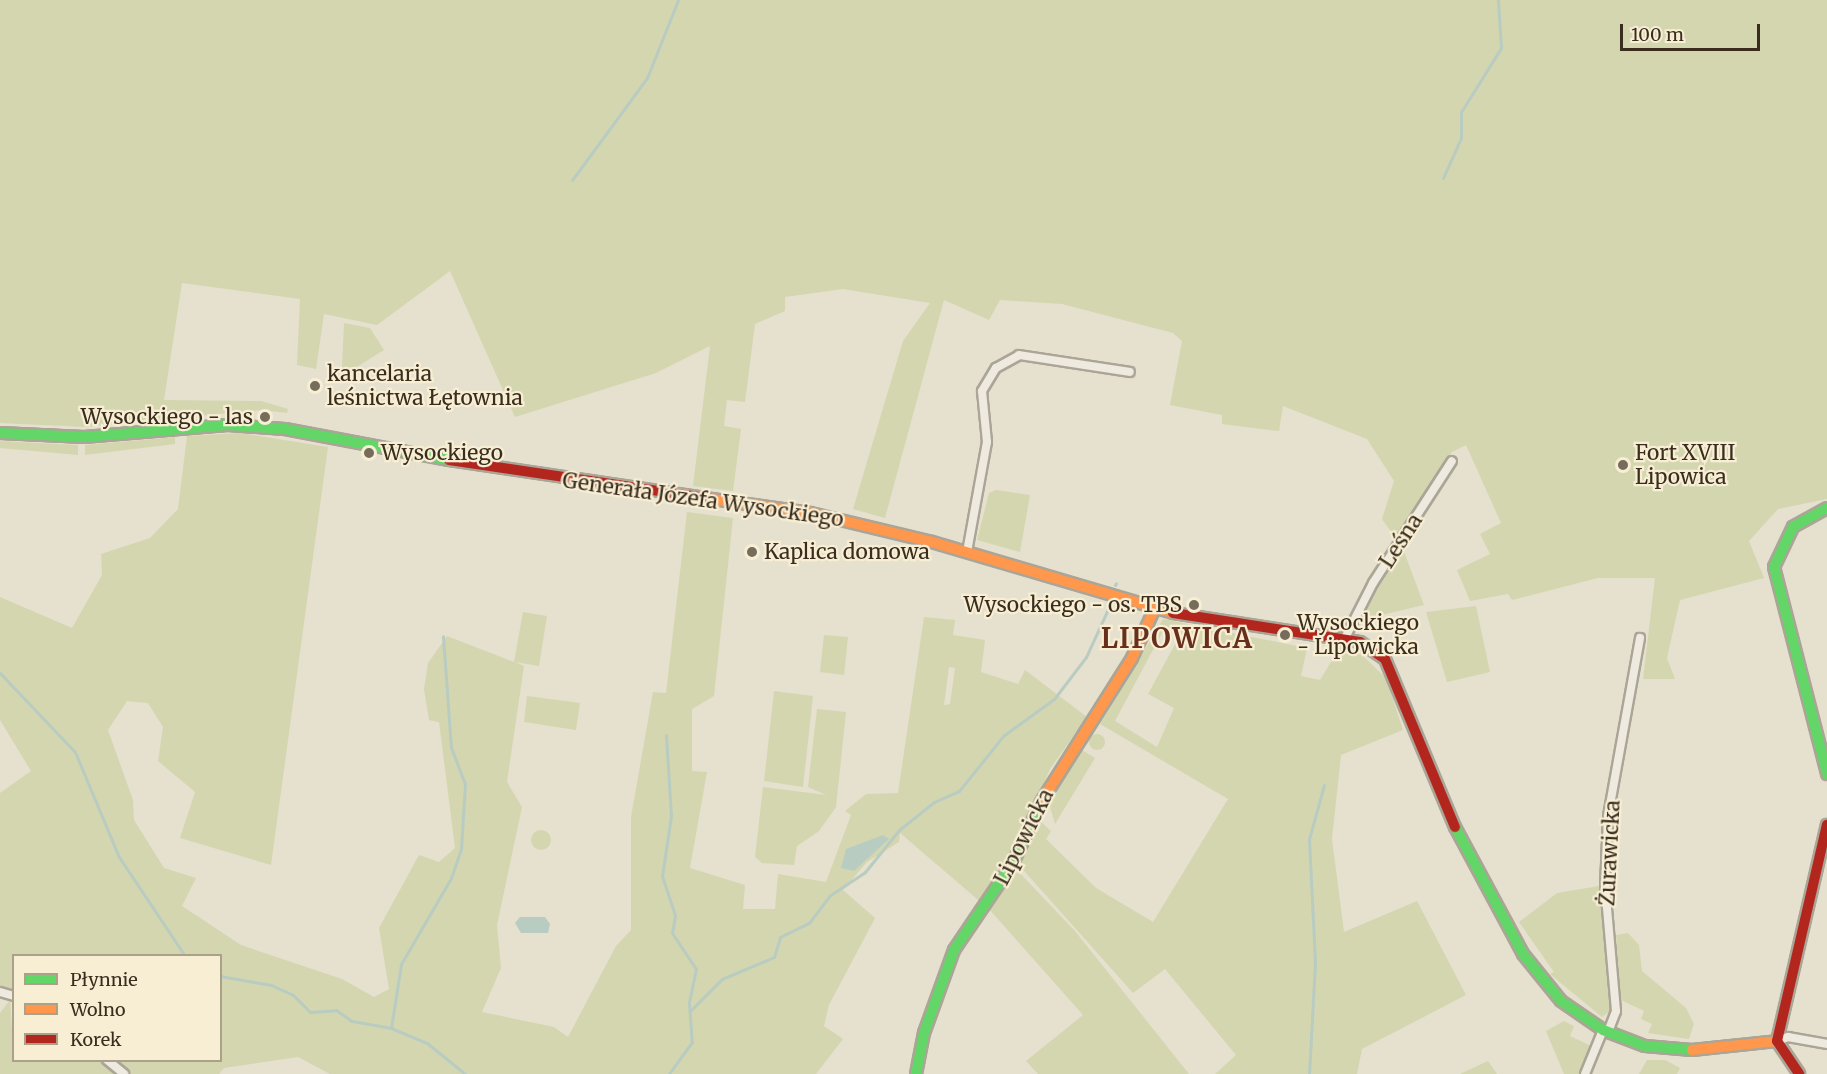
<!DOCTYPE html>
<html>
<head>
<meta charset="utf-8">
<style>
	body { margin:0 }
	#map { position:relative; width:1827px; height:1074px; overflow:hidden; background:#e6e0ce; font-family:Merriweather,serif }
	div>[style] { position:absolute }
	.green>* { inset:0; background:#d4d6b0 }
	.round { border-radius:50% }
	.water>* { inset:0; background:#b9ccc1 }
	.stream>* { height:3px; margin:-1.5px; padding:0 1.5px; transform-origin:1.5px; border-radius:1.5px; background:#b9ccc1 }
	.roads { filter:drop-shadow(2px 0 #aba597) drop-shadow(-2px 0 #aba597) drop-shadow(0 2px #aba597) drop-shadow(0 -2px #aba597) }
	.street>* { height:8px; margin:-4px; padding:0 4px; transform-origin:4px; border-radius:4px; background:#eeeae0 }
	.fast>* { height:10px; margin:-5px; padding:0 5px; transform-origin:5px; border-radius:5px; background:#63d668 }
	.slow>* { height:10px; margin:-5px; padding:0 5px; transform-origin:5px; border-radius:5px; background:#ff974d }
	.jam>* { height:10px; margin:-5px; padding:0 5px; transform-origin:5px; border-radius:5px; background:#b3261e }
	.dots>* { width:16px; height:16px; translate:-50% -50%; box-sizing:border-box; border:3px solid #f7eed4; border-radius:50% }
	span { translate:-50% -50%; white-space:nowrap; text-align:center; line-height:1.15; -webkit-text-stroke:4.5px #f7eed4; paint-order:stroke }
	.poi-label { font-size:21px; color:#3a2d1e }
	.left { translate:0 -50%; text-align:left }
	.right { translate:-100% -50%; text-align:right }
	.street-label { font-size:21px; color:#3a2d1e }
	.district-label { font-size:27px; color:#68301c; font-weight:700; letter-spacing:1.5px }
	.legend { position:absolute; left:12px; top:954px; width:210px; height:108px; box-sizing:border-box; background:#f7eed4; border:2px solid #aba18b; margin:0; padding:8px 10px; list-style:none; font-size:18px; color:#3a2d1e }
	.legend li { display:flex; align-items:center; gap:12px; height:30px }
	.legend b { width:30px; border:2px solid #aba18b }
	.scale { position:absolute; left:1620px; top:24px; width:140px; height:27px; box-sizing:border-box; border:3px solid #3a2d1e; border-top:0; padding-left:8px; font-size:18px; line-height:21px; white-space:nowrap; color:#3a2d1e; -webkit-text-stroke:4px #f7eed4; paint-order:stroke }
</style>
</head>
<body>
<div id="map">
	<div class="green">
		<div style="clip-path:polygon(0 0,1827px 0,1827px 499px,1778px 509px,1749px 541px,1764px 578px,1680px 600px,1667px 658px,1675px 679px,1643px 679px,1655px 578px,1598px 578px,1512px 600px,1508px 594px,1470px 601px,1457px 570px,1490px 554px,1480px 534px,1501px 523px,1466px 445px,1452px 452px,1397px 540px,1382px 519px,1394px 481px,1367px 439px,1283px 406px,1279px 431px,1222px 424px,1222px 415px,1170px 405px,1182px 341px,1173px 333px,1062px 304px,1000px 300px,989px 320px,944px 300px,885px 518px,853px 509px,903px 341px,930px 303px,843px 289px,785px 297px,785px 311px,755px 324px,745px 402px,727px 400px,724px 426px,741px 429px,733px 491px,693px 486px,710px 346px,656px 373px,515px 417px,450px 271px,377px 325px,324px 314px,316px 369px,297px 365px,300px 299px,182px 283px,164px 400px,261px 401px,288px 409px,287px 413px,262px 410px,85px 427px,0 423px)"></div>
		<div style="clip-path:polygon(344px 323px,370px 328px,384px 350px,347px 373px,342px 368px)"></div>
		<div style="clip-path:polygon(evenodd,240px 433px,328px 447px,271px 865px,180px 838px,195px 792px,158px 761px,163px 727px,148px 703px,127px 701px,108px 730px,133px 800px,134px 820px,164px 868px,196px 878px,182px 906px,241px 945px,342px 979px,374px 997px,389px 989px,379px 928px,419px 855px,439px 862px,455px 848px,439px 722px,429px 720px,424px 689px,428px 663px,447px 636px,514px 662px,523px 612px,547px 616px,539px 666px,515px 662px,524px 666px,507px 782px,522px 807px,497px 925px,501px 968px,482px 1012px,554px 1027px,568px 1037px,616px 946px,631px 930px,631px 817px,653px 692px,666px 693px,687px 512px,733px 518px,714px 696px,692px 709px,692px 771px,707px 772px,690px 868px,745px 885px,743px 909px,775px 909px,778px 874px,826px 882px,851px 815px,845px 811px,866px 794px,898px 793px,924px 617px,955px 620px,953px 635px,985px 640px,981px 672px,1018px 684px,1025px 670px,1087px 717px,1050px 769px,1010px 861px,984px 905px,900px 833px,899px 842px,867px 862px,843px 890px,875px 918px,829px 1005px,824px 1026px,843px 1039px,816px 1074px,330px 1074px,298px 1057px,224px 1068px,219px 1074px,129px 1074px,112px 1061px,220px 1060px,220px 956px,14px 956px,13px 993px,0 989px,0 793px,31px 771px,0 720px,0 597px,72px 628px,102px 575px,101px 554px,150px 538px,178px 509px,187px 436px,240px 433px,949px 667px,955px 668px,950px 704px,944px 705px,949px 667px)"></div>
		<div style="clip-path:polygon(175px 437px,175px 444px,85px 455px,85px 445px)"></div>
		<div style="clip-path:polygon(0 441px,78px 445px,78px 455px,0 448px)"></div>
		<div style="clip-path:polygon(996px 490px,1030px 495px,1020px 552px,977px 540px,989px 493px)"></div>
		<div style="clip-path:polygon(1403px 549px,1424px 605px,1360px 620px,1363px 610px)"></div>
		<div style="clip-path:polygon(1476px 606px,1490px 672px,1447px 682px,1426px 612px)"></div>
		<div style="clip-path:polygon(evenodd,1163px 619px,1307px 648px,1301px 676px,1320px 680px,1340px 647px,1362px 655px,1386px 678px,1403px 730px,1341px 755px,1332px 839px,1344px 932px,1417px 901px,1466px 995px,1362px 1049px,1357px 1074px,1215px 1074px,1236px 1055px,1165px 969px,1133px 993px,1017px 863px,1038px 819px,1051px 831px,1046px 839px,1096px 888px,1153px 922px,1228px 799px,1100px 724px,1163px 619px,1163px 631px,1179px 637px,1148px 694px,1174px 708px,1157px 747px,1115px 721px,1163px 631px)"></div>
		<div style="clip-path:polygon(824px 635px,848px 637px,844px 675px,820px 672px)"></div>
		<div style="clip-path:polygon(774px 691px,813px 696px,803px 787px,764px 781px)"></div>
		<div style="clip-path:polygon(527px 696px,580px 703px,576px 730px,524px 722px)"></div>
		<div style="clip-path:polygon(817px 709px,846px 712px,836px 807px,819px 831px,797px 846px,794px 865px,762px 863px,755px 857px,763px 787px,826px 795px,808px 787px)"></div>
		<div class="round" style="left:1089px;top:734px;width:16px;height:16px"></div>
		<div style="clip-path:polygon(1082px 750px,1095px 758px,1055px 824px,1048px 800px)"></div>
		<div class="round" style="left:531px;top:830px;width:20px;height:20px"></div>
		<div style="clip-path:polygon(1015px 868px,1075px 931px,1189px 1074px,1038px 1074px,1026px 1061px,1083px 1015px,989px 909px)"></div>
		<div style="clip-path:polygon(1599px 886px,1612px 1010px,1602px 1017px,1550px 974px,1554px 972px,1519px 922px,1557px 893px)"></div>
		<div style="clip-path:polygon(1628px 933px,1639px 945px,1642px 971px,1686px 1008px,1694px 1024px,1689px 1039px,1648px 1033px,1652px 1024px,1641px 1019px,1644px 1011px,1621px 1000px,1616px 935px)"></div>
		<div style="clip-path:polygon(10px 1000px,14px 1060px,101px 1061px,118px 1074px,0 1074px,0 1013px)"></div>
		<div style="clip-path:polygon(1564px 1021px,1574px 1026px,1570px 1036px,1591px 1046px,1579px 1074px,1564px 1074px,1546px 1031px)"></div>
		<div style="clip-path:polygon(1647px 1060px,1665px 1060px,1680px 1068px,1677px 1074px,1639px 1074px)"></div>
		<div style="clip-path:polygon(1488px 1061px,1497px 1074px,1460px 1074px)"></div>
	</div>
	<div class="water">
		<div style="clip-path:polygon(883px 835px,889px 839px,854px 871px,841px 868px,846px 849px)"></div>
		<div style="clip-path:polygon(520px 917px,545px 917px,550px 924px,548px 933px,521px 933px,515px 923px)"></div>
	</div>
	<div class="stream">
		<div style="left:1443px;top:178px;width:44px;rotate:-65.8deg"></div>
		<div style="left:1461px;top:138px;width:26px;rotate:-90deg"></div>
		<div style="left:1461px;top:112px;width:75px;rotate:-58deg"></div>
		<div style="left:1501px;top:48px;width:48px;rotate:-93.6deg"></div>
		<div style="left:572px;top:180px;width:127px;rotate:-53.7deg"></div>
		<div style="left:647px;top:78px;width:84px;rotate:-68.3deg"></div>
		<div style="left:1115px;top:585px;width:2px;rotate:-63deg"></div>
		<div style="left:0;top:673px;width:109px;rotate:46.5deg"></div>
		<div style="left:75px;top:752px;width:114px;rotate:67.3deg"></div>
		<div style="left:119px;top:857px;width:119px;rotate:56.3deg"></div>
		<div style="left:666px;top:735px;width:81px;rotate:86.5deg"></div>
		<div style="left:671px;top:816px;width:61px;rotate:98.5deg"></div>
		<div style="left:662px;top:876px;width:41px;rotate:71.6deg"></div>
		<div style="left:675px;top:915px;width:18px;rotate:99deg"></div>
		<div style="left:672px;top:933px;width:43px;rotate:56.3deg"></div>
		<div style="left:696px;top:969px;width:35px;rotate:102deg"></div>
		<div style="left:689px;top:1003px;width:39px;rotate:86deg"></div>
		<div style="left:692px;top:1042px;width:39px;rotate:126deg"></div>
		<div style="left:220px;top:976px;width:52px;rotate:10deg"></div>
		<div style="left:271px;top:985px;width:24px;rotate:24deg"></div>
		<div style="left:293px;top:995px;width:24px;rotate:45deg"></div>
		<div style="left:310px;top:1012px;width:26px;rotate:-4deg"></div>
		<div style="left:336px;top:1010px;width:19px;rotate:35deg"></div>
		<div style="left:352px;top:1021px;width:40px;rotate:10deg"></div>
		<div style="left:391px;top:1028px;width:39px;rotate:23deg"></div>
		<div style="left:427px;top:1043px;width:49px;rotate:39.2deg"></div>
		<div style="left:690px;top:1011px;width:45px;rotate:-45deg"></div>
		<div style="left:722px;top:979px;width:56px;rotate:-22.9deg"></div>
		<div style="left:774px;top:957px;width:21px;rotate:-73deg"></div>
		<div style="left:780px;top:937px;width:32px;rotate:-26deg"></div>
		<div style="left:809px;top:923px;width:34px;rotate:-53deg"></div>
		<div style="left:829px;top:896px;width:43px;rotate:-33.7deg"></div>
		<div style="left:865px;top:872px;width:54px;rotate:-51deg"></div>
		<div style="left:899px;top:830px;width:45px;rotate:-38.7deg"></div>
		<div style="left:934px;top:802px;width:27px;rotate:-24deg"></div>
		<div style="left:959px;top:791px;width:70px;rotate:-51.3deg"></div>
		<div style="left:1003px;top:736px;width:63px;rotate:-36deg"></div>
		<div style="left:1054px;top:699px;width:53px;rotate:-52.7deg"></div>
		<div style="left:1086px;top:657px;width:53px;rotate:-65.4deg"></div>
		<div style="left:391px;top:1028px;width:65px;rotate:-81.1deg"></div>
		<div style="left:401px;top:964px;width:99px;rotate:-59.8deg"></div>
		<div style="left:451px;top:878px;width:31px;rotate:-71deg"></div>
		<div style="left:461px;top:849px;width:65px;rotate:-86.5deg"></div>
		<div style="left:465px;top:784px;width:39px;rotate:-111deg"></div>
		<div style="left:451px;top:748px;width:112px;rotate:-94.1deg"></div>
		<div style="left:1309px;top:1074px;width:112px;rotate:-86.9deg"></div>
		<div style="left:1315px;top:962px;width:123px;rotate:-92.8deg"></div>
		<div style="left:1309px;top:839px;width:56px;rotate:-74.5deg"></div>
	</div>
	<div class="roads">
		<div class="street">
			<div style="left:967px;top:552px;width:112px;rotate:-79.7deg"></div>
			<div style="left:987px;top:442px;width:51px;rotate:-95.6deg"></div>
			<div style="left:982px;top:391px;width:27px;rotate:-59deg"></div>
			<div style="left:996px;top:368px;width:26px;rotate:-29deg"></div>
			<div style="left:1019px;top:355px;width:112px;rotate:8.7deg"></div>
			<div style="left:1345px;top:638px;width:62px;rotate:-63deg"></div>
			<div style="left:1373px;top:583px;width:145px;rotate:-57.1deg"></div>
			<div style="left:0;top:992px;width:15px;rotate:16deg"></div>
			<div style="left:1608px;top:1032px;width:22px;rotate:-69deg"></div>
			<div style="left:1616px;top:1011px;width:125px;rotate:-95deg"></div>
			<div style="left:1605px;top:886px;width:70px;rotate:-87.5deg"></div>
			<div style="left:1608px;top:816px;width:181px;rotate:-79.8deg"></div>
			<div style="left:1777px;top:1041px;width:12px;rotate:-20deg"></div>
			<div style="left:1788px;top:1037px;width:40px;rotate:10deg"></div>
			<div style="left:107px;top:1060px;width:22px;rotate:39deg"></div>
			<div style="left:1585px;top:1074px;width:48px;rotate:-67.8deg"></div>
		</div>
		<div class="fast">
			<div style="left:0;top:433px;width:84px;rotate:2.7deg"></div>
			<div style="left:84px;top:437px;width:144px;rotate:-4.8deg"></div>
			<div style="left:228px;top:425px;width:57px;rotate:4deg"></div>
			<div style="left:285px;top:429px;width:167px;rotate:10.7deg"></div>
			<div style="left:1827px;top:508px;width:39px;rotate:151deg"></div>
			<div style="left:1793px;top:527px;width:44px;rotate:115.4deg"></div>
			<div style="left:1774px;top:567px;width:214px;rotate:75.6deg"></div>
			<div style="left:1455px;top:827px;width:144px;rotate:61.8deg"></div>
			<div style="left:1523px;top:954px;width:60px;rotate:51deg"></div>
			<div style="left:1561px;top:1001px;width:51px;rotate:34.6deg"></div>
			<div style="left:1603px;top:1030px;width:45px;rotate:20.9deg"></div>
			<div style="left:1645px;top:1046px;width:47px;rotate:4.9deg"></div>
			<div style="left:916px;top:1074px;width:42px;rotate:-79deg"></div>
			<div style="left:924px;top:1033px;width:88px;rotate:-70.1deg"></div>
			<div style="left:954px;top:950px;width:105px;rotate:-55.9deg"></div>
			<div style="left:1013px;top:863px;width:67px;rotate:-65.3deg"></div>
		</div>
		<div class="slow">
			<div style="left:712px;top:499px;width:100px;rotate:8deg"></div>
			<div style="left:811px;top:513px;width:124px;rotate:13.5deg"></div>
			<div style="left:932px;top:542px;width:251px;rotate:16.4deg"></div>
			<div style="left:1041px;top:802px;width:170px;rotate:-57.7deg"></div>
			<div style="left:1132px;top:658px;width:55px;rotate:-65.3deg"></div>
			<div style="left:1692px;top:1050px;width:85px;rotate:-6deg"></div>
		</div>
		<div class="jam">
			<div style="left:449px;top:460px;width:266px;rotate:8.4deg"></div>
			<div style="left:1173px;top:613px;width:189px;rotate:8.8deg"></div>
			<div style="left:1360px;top:642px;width:30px;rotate:34deg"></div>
			<div style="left:1385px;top:659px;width:182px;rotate:67.4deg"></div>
			<div style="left:1777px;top:1041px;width:222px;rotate:-77deg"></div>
			<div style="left:1777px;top:1041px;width:40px;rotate:56deg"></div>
		</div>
	</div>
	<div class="dots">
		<div style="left:315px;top:386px;background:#766c5c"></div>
		<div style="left:265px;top:417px;background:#766c5c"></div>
		<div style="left:369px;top:453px;background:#766c5c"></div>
		<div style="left:1623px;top:465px;background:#766c5c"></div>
		<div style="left:752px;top:552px;background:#766c5c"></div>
		<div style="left:1194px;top:605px;background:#766c5c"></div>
		<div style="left:1285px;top:635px;background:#766c5c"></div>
	</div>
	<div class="poi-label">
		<span class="left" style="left:327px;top:386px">kancelaria<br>leśnictwa Łętownia</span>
		<span class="right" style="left:253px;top:417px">Wysockiego - las</span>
		<span class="left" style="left:381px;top:453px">Wysockiego</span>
		<span class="left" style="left:1635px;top:465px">Fort XVIII<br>Lipowica</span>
		<span class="left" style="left:764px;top:552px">Kaplica domowa</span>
		<span class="right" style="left:1182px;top:605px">Wysockiego - os. TBS</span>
		<span class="left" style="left:1297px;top:635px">Wysockiego<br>- Lipowicka</span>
	</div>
	<div class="street-label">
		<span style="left:703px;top:500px;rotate:8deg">Generała Józefa Wysockiego</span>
		<span style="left:1401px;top:541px;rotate:-57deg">Leśna</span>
		<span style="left:1024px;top:837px;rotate:-63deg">Lipowicka</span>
		<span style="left:1610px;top:853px;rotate:-87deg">Żurawicka</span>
	</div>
	<div class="district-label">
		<span style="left:1177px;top:639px">LIPOWICA</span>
	</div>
	<ul class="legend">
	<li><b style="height:8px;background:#63d668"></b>Płynnie</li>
	<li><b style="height:8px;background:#ff974d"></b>Wolno</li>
	<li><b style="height:8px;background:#b3261e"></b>Korek</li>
	</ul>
	<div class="scale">100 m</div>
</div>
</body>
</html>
